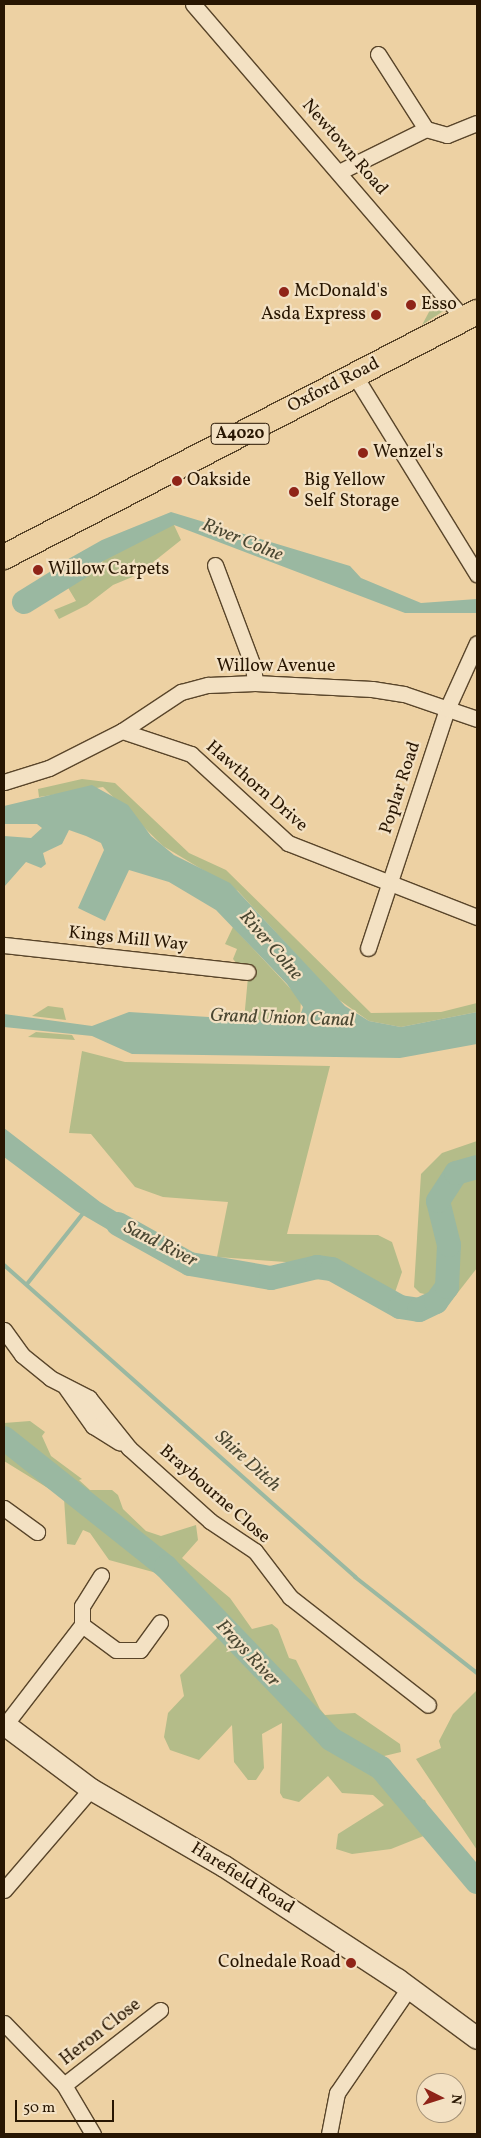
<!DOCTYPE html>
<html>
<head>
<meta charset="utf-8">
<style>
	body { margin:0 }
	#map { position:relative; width:481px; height:2138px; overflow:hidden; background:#edd1a3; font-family:Vollkorn,serif }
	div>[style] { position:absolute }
	.green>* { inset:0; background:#b4bc89 }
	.water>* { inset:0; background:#9ab8a1 }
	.stream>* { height:4px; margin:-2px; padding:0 2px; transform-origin:2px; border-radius:2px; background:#9ab8a1 }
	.river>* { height:24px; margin:-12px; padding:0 12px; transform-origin:12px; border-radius:12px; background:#9ab8a1 }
	.roads { filter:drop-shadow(1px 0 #59452a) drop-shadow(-1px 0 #59452a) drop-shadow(0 1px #59452a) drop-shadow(0 -1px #59452a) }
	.street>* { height:15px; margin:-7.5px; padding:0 7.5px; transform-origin:7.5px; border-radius:7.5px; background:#f3e1c3 }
	.secondary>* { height:21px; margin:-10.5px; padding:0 10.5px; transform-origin:10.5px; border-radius:10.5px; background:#f3e1c3 }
	.primary>* { height:24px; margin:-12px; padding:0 12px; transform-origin:12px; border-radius:12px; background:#edd1a3 }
	.dots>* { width:14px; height:14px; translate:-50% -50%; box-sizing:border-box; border:2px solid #f3e1c3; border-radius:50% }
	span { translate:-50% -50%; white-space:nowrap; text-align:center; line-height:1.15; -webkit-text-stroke:4.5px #f3e1c3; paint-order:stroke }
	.shield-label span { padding:1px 4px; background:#f3e1c3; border:1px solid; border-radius:4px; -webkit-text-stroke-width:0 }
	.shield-label { font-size:16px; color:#281602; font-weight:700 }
	.street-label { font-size:18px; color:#281602 }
	.poi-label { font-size:18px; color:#281602 }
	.left { translate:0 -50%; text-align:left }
	.right { translate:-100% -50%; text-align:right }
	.water-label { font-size:19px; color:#4a4732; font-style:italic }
	.frame { position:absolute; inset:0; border:5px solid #281602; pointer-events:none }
	.north { position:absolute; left:416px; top:2073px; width:50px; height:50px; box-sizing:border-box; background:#f3e1c3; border:1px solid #a29076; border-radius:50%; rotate:95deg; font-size:14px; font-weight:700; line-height:20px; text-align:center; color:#281602 }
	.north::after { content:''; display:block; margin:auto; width:18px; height:22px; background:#8f2418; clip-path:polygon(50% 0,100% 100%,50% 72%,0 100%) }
	.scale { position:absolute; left:15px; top:2100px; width:99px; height:22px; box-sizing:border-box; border:2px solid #281602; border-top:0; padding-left:6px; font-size:15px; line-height:18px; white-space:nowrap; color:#281602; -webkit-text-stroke:4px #f3e1c3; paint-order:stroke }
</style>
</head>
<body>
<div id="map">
	<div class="green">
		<div style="clip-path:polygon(437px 297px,445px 310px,422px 325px)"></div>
		<div style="clip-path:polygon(168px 524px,174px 525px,181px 540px,137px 575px,113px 585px,87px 605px,59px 619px,54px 610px,76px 601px,64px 581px)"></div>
		<div style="clip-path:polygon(82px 779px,115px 783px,189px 853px,226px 870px,371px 1013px,441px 1012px,477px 1003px,477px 1012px,401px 1027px,369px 1021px,335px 997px,238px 891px,163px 846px,103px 787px,39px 797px,38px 789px)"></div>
		<div style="clip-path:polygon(233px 927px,301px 1000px,300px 1016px,288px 1022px,244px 1020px,248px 977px,233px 959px,237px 949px,225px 944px)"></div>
		<div style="clip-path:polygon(48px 1006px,63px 1008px,66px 1020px,32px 1016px)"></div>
		<div style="clip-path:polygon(36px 1032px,72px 1035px,75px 1040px,28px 1037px)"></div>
		<div style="clip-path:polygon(82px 1051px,125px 1062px,330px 1066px,287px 1234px,378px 1235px,392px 1242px,402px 1272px,392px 1301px,386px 1306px,341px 1266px,217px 1257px,228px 1202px,163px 1197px,135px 1187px,91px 1134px,69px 1133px)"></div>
		<div style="clip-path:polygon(477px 1141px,477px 1268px,452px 1300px,420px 1293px,414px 1287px,421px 1174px,442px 1153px)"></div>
		<div style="clip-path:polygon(30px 1421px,45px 1432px,42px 1436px,51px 1456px,82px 1479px,79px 1480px,90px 1490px,112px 1490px,118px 1495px,123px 1509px,146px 1531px,161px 1536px,196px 1525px,198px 1540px,182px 1558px,230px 1598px,252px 1629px,272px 1624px,278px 1629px,289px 1658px,296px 1660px,320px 1709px,325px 1715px,355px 1713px,400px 1744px,401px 1752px,380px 1757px,379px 1772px,409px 1796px,425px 1800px,434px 1821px,426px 1835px,391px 1849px,352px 1854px,336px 1849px,338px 1834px,384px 1805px,373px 1795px,342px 1793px,328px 1776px,299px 1802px,283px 1798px,280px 1793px,282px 1723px,262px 1734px,264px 1768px,256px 1780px,248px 1780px,234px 1762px,232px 1725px,199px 1760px,170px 1750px,164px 1737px,168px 1713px,184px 1696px,180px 1675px,217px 1638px,194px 1599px,164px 1575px,109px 1560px,90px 1533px,83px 1530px,75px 1545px,67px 1544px,64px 1498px,4px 1461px,4px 1423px)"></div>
		<div style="clip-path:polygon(477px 1690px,477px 1850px,416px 1759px,441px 1748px,439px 1741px,453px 1714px)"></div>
	</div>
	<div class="water">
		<div style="clip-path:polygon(171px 512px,350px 566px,361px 578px,421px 603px,477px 599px,477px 613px,405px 613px,174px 525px,64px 581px,56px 566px,102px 540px)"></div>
		<div style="clip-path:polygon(92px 785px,128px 805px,151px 836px,174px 855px,230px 883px,345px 1006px,369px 1021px,401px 1027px,477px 1012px,477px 1044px,400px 1058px,132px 1054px,92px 1036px,4px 1027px,4px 1014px,92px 1026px,129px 1012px,288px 1022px,300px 1016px,303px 1007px,287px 984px,216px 910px,169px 882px,129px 870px,105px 921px,78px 908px,104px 850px,101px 843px,86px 836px,69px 830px,62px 844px,43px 853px,46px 864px,41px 868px,26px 862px,4px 887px,4px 836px,31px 838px,42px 828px,37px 824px,4px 824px,4px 806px)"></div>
		<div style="clip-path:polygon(4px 1128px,100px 1202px,148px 1231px,141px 1249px,76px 1211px,4px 1157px)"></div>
	</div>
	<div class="stream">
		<div style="left:4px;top:1265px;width:470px;rotate:41.6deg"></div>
		<div style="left:355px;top:1577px;width:155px;rotate:38.2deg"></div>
		<div style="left:27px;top:1284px;width:92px;rotate:-51.6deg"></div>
	</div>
	<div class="river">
		<div style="left:24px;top:602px;width:78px;rotate:-31.8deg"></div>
		<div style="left:118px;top:1224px;width:82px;rotate:29.1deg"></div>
		<div style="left:190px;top:1264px;width:82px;rotate:9.8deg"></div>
		<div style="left:271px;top:1278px;width:47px;rotate:-13.4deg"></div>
		<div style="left:317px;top:1267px;width:15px;rotate:8deg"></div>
		<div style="left:332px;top:1269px;width:78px;rotate:29.2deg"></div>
		<div style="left:400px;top:1307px;width:19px;rotate:9deg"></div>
		<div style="left:419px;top:1310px;width:19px;rotate:-25deg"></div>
		<div style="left:436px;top:1302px;width:19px;rotate:-54deg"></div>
		<div style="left:447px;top:1287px;width:42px;rotate:-87.3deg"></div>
		<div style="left:449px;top:1245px;width:45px;rotate:-104deg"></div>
		<div style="left:438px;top:1201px;width:33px;rotate:-57deg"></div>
		<div style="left:456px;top:1173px;width:22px;rotate:-16deg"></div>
		<div style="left:4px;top:1438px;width:207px;rotate:38.5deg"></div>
		<div style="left:166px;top:1567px;width:238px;rotate:46.2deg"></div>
		<div style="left:331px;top:1739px;width:58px;rotate:30.1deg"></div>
		<div style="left:381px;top:1768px;width:149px;rotate:49.9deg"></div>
	</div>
	<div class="roads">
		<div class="street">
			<div style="left:193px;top:4px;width:416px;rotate:49.3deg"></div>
			<div style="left:378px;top:54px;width:89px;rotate:57.4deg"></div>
			<div style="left:339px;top:172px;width:97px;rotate:-26.3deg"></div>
			<div style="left:426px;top:129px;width:22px;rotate:16deg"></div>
			<div style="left:447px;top:135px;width:32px;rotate:-22deg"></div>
			<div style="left:355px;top:376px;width:233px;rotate:58.4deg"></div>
			<div style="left:215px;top:565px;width:108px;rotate:69.4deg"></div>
			<div style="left:253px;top:666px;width:17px;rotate:83deg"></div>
			<div style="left:122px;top:731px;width:73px;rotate:18.4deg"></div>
			<div style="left:191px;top:754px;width:132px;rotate:42.5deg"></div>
			<div style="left:288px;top:843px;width:203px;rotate:21.4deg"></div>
			<div style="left:4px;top:782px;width:47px;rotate:-17.3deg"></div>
			<div style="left:49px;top:768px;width:82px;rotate:-26.9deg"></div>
			<div style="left:122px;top:731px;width:71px;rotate:-33.5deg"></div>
			<div style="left:181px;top:692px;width:28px;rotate:-15deg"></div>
			<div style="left:208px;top:685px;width:47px;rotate:-2.4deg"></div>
			<div style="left:255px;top:683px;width:117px;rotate:2.9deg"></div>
			<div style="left:372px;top:689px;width:32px;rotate:9deg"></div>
			<div style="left:404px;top:694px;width:77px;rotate:18.9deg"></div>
			<div style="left:4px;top:945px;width:245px;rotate:6.3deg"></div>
			<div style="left:368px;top:948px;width:252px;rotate:-71.7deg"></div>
			<div style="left:447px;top:709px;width:72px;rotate:-65.6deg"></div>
			<div style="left:4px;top:1330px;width:31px;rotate:54deg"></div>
			<div style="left:22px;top:1355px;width:36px;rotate:39deg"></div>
			<div style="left:50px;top:1378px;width:44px;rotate:27.1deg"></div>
			<div style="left:89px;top:1398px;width:64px;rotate:51.3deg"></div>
			<div style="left:129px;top:1448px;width:109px;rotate:42deg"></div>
			<div style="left:210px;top:1521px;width:54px;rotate:33.7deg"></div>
			<div style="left:255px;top:1551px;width:58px;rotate:52.7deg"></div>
			<div style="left:290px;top:1597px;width:175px;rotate:38deg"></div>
			<div style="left:66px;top:1388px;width:47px;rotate:54.6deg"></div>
			<div style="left:93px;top:1426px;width:31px;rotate:32deg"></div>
			<div style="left:4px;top:1508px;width:41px;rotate:36deg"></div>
			<div style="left:82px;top:1625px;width:19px;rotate:-90deg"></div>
			<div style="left:82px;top:1606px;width:36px;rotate:-58deg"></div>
			<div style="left:5px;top:1725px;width:126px;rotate:-52.4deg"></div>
			<div style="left:82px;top:1625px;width:42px;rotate:36.3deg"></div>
			<div style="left:116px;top:1650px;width:24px"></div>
			<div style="left:140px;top:1650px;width:34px;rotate:-54deg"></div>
			<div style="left:4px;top:1890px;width:133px;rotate:-49.3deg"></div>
			<div style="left:4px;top:2023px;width:86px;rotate:45.9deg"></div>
			<div style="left:64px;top:2085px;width:57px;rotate:59.4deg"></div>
			<div style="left:64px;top:2085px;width:122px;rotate:-38deg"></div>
			<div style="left:329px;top:2134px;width:42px;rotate:-79deg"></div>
			<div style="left:337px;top:2093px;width:127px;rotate:-55.6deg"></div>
		</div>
		<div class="secondary">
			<div style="left:4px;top:1724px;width:109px;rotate:36.8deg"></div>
			<div style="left:91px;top:1789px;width:154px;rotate:30.1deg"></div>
			<div style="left:224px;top:1866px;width:207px;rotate:33.2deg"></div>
			<div style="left:397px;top:1979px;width:99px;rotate:36.4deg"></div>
		</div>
		<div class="primary">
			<div style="left:4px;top:557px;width:533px;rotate:-27.38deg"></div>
		</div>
	</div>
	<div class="dots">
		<div style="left:284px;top:292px;background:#8f2418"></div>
		<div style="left:411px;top:305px;background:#8f2418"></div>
		<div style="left:376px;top:315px;background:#8f2418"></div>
		<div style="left:363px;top:453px;background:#8f2418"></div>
		<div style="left:177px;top:481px;background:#8f2418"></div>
		<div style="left:294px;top:492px;background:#8f2418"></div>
		<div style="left:38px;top:570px;background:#8f2418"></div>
		<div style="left:351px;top:1963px;background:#8f2418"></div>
	</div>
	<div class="shield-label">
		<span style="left:240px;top:434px">A4020</span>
	</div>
	<div class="street-label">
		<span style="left:344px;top:148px;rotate:49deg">Newtown Road</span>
		<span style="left:334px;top:386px;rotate:-27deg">Oxford Road</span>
		<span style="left:276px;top:667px">Willow Avenue</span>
		<span style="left:256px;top:787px;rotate:41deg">Hawthorn Drive</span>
		<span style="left:401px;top:788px;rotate:-72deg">Poplar Road</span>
		<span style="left:128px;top:940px;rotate:6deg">Kings Mill Way</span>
		<span style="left:214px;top:1495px;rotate:41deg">Braybourne Close</span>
		<span style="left:242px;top:1879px;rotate:32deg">Harefield Road</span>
		<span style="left:101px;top:2033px;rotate:-38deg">Heron Close</span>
	</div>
	<div class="poi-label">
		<span class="left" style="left:294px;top:292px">McDonald's</span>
		<span class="left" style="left:421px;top:305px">Esso</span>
		<span class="right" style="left:366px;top:315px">Asda Express</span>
		<span class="left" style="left:373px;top:453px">Wenzel's</span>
		<span class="left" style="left:187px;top:481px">Oakside</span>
		<span class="left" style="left:304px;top:492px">Big Yellow<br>Self Storage</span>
		<span class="left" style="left:48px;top:570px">Willow Carpets</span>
		<span class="right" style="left:341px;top:1963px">Colnedale Road</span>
	</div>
	<div class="water-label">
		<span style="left:242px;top:541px;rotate:22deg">River Colne</span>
		<span style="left:270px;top:946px;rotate:49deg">River Colne</span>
		<span style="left:282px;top:1019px;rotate:2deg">Grand Union Canal</span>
		<span style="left:160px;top:1245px;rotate:27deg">Sand River</span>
		<span style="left:247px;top:1462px;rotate:42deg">Shire Ditch</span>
		<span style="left:247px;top:1654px;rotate:47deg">Frays River</span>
	</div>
	<div class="frame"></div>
	<div class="north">N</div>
	<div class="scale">50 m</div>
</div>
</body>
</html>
